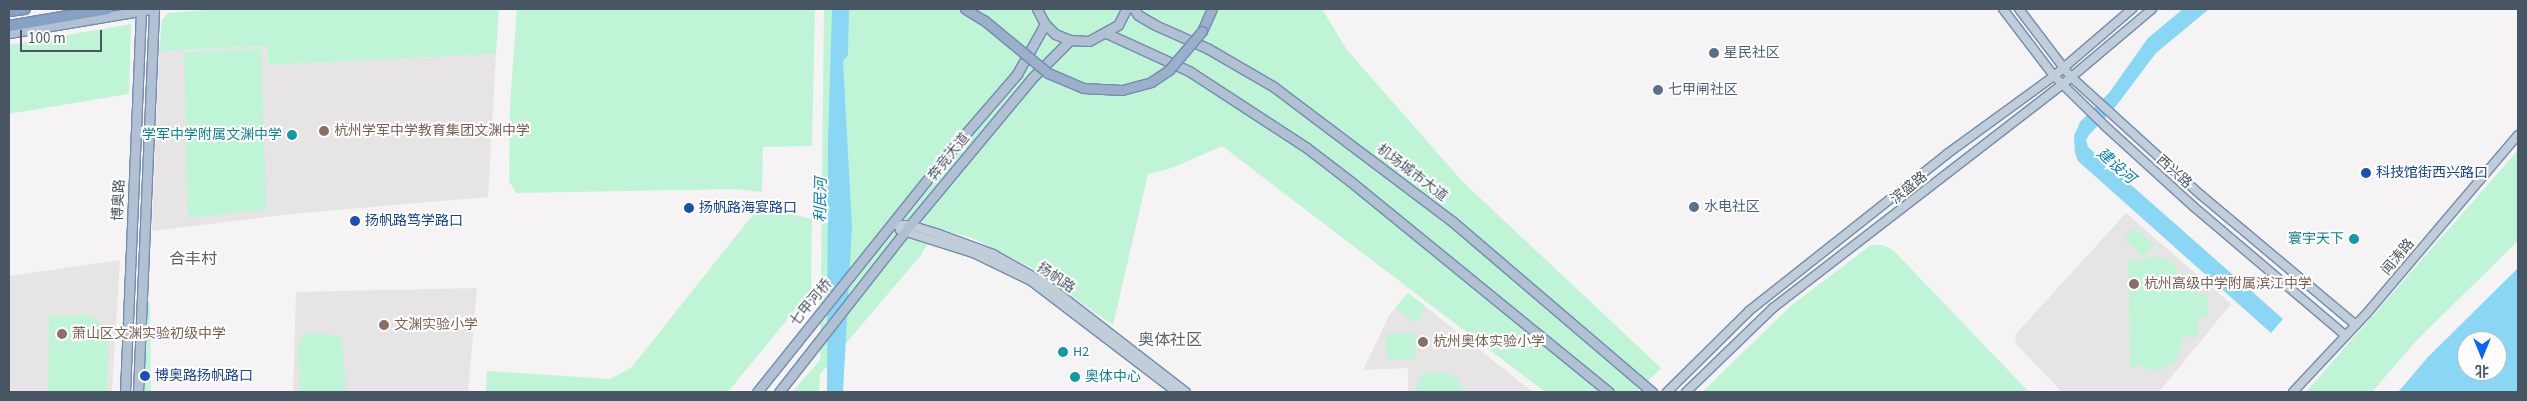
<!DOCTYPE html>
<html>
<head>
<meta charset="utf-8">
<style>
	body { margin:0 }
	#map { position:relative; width:2527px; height:401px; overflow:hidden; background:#f5f3f3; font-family:"Source Sans 3","Noto Sans SC",sans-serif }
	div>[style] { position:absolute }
	.education>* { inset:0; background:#e6e4e5 }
	.green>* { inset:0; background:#c0f4d7 }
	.water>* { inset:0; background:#89d7f4 }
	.roads { filter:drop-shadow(1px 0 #728cb1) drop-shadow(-1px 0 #728cb1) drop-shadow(0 1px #728cb1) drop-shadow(0 -1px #728cb1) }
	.secondary>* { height:8px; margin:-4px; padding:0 4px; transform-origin:4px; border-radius:4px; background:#c2cdda }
	.primary>* { height:9px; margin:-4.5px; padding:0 4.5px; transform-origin:4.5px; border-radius:4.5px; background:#b1c0d3 }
	.trunk>* { height:9px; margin:-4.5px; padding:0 4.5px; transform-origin:4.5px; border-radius:4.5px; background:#9cb0cc }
	.motorway>* { height:10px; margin:-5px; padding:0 5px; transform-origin:5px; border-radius:5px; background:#87a1c5 }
	.bridges { filter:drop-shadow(1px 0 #728cb1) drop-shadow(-1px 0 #728cb1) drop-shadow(0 1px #728cb1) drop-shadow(0 -1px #728cb1) }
	.trunk-bridge>* { height:9px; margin:-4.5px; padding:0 4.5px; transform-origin:4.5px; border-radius:4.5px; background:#9cb0cc }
	.dots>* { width:14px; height:14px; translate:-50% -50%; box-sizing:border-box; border:2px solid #fff; border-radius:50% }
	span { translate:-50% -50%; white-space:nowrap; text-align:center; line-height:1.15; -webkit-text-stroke:4px #fff; paint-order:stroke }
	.service-label { font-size:14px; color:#4e5e75 }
	.left { translate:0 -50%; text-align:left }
	.education-label { font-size:14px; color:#785e54 }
	.culture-label { font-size:14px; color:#0d838f }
	.right { translate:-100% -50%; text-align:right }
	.street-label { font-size:14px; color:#485563 }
	.transit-label { font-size:14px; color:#164399 }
	.water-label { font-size:15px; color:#027ead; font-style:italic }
	.quarter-label { font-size:16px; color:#5e6269 }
	.frame { position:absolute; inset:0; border:10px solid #485563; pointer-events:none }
	.north { position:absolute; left:2457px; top:331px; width:50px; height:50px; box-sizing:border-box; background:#fff; border:1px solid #b6bbc1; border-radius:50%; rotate:180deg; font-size:14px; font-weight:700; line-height:20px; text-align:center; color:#485563 }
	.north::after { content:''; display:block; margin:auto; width:18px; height:22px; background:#0c63f6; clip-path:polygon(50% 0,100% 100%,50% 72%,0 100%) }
	.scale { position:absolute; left:20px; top:30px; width:82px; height:22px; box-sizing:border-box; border:2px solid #485563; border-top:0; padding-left:6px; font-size:15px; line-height:18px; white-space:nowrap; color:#485563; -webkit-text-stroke:4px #fff; paint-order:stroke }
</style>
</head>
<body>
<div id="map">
	<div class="education">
		<div style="clip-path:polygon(267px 46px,268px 65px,496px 54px,488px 197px,290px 214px,152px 231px,159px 51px)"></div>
		<div style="clip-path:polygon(2126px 213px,2231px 304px,2159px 392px,2062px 392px,2016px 344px,2015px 335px)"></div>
		<div style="clip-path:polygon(120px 260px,112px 392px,9px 392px,9px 276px)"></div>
		<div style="clip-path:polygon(477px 288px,468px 392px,293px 392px,296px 292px)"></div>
		<div style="clip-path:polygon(1408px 293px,1533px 392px,1408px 392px,1408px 368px,1363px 370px,1389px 316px)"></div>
	</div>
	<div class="green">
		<div style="clip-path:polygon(217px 9px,499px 9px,496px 54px,268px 65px,267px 46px,159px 51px,162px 20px,168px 13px)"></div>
		<div style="clip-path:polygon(517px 9px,815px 9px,812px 146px,763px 147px,762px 192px,735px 189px,516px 193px,509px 181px,510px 104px)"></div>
		<div style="clip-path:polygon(824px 9px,1322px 9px,1347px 50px,1462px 181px,1661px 368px,1637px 392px,1545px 392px,1222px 146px,1172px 168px,1148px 174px,1113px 325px,1028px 266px,972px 238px,937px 228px,921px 255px,820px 374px,819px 392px,792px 392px,820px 360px)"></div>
		<div style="clip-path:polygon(131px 24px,129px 94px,9px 114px,9px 45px)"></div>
		<div style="clip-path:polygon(261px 49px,266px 209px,188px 218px,184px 53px)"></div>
		<div style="clip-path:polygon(2518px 150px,2518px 241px,2417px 340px,2372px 392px,2306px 392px)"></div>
		<div style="clip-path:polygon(759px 207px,812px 219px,811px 290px,728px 392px,486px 392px,487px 371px,610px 379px,631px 368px)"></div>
		<div style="clip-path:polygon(2134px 228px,2154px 244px,2143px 256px,2124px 239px)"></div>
		<div style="clip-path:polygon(1871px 245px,1882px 245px,1893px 250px,2029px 392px,1702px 392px,1792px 305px)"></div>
		<div style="clip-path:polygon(2148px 257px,2159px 257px,2173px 263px,2182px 279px,2182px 286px,2198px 286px,2198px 294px,2208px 295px,2208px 317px,2198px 317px,2197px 337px,2182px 337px,2181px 348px,2175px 362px,2163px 369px,2153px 370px,2137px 364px,2136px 367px,2130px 367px,2128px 259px,2134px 258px,2135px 263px)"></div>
		<div style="clip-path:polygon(1408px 293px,1426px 307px,1415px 323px,1395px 308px)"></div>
		<div style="clip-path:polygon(145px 302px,150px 302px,151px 392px,144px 392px)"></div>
		<div style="clip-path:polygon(89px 315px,104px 325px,109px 337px,107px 392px,48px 392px,49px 316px)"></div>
		<div style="clip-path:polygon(327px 333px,335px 337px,342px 337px,346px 392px,300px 392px,298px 345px,301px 338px,308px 334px)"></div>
		<div style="clip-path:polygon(1415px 333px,1416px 359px,1387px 360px,1386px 334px)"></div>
		<div style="clip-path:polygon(1432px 371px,1449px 374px,1458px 379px,1465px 392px,1414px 392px,1420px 377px)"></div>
	</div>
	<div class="water">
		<div style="clip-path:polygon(832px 9px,849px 9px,848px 55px,843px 61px,852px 227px,843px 392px,827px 392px,828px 142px)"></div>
		<div style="clip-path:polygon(2183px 9px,2209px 9px,2156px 53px,2116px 106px,2089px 135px,2086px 140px,2088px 147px,2283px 319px,2271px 333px,2078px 161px,2075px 153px,2074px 136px,2080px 122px,2109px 93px,2148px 38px)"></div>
		<div style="clip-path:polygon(evenodd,2518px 268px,2518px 392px,2398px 392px,2428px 357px,2518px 268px,2467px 341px,2497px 341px,2497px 371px,2467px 371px,2467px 341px)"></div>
	</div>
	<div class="roads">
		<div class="secondary">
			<div style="left:2003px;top:9px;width:84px;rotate:52.7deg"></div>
			<div style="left:2054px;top:76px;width:71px;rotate:44.4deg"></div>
			<div style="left:2105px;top:126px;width:120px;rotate:42.3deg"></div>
			<div style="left:2194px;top:207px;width:199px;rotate:40.3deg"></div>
			<div style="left:2019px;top:9px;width:84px;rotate:52.7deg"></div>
			<div style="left:2070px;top:76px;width:177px;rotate:42.3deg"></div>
			<div style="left:2201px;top:195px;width:202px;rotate:40deg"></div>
			<div style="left:892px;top:225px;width:18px"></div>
			<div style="left:910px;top:225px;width:30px;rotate:17deg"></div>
			<div style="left:939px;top:234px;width:58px;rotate:20.3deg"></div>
			<div style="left:993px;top:254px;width:60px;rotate:29.1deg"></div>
			<div style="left:1045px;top:283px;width:178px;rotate:37.7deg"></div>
			<div style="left:900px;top:230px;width:77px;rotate:17.5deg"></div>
			<div style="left:973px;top:253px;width:64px;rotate:25.8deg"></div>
			<div style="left:1031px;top:281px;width:183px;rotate:37.4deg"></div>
			<div style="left:1667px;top:392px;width:115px;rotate:-44.6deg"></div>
			<div style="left:1749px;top:311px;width:253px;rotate:-38.4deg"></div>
			<div style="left:1947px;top:154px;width:132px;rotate:-36.1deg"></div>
			<div style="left:2054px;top:76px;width:103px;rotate:-40.7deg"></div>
			<div style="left:1686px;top:392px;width:121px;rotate:-44deg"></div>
			<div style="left:1773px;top:308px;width:366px;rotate:-37.7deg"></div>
			<div style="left:2063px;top:84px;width:116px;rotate:-40.1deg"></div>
			<div style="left:2293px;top:392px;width:108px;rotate:-46.9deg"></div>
			<div style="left:2367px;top:313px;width:233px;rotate:-49.7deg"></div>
		</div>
		<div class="primary">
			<div style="left:1037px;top:9px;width:17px;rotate:62deg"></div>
			<div style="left:1045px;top:24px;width:14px;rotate:45deg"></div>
			<div style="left:1055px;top:34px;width:16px;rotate:22deg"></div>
			<div style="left:1070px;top:40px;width:19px;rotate:3deg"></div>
			<div style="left:1089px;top:41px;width:33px;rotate:-29deg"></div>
			<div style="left:1118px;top:25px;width:18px;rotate:-63deg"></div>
			<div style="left:1134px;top:9px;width:7px;rotate:56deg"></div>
			<div style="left:1138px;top:15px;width:20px;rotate:30deg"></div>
			<div style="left:1155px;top:25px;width:57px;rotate:23.9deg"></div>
			<div style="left:1207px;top:48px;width:78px;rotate:30.2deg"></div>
			<div style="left:1274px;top:87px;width:224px;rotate:37deg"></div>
			<div style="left:1453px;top:222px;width:262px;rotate:40.5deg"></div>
			<div style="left:9px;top:33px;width:140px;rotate:-9.5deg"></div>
			<div style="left:1106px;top:33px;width:91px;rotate:24.6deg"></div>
			<div style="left:1189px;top:71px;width:141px;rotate:33.1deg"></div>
			<div style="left:1307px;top:148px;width:54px;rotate:37.5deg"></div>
			<div style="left:1350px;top:181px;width:334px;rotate:39.2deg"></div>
			<div style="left:125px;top:392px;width:383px;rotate:-87.6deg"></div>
			<div style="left:138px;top:392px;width:383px;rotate:-87.6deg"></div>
			<div style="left:757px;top:392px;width:305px;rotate:-51.3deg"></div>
			<div style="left:948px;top:154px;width:106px;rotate:-49.2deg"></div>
			<div style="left:1017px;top:74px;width:57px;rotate:-60.8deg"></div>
			<div style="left:779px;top:392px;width:212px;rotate:-51.9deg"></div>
			<div style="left:910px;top:225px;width:191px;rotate:-50.3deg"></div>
			<div style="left:1032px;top:78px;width:54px;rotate:-45deg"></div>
		</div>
		<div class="trunk">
			<div style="left:1202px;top:31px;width:24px;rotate:-66deg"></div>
		</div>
		<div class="motorway">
			<div style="left:9px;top:11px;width:16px;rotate:-7deg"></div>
			<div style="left:9px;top:26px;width:100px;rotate:-9.7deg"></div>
		</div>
	</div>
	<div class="bridges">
		<div class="trunk-bridge">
			<div style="left:965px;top:9px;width:23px;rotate:31deg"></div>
			<div style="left:985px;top:21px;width:82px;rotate:39.5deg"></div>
			<div style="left:1048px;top:73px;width:38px;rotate:23deg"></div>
			<div style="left:1083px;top:88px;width:39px;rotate:3deg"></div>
			<div style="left:1122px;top:90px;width:30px;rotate:-15deg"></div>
			<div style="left:1151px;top:82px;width:22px;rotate:-34deg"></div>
			<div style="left:1169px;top:70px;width:51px;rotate:-49.8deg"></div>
		</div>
	</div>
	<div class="dots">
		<div style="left:1714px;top:53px;background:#5c6f8a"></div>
		<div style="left:1658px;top:90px;background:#5c6f8a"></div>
		<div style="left:324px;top:131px;background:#8d6e63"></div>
		<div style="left:292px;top:135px;background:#0f9aa8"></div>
		<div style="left:2366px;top:173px;background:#1a4fb4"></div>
		<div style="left:1694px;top:207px;background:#5c6f8a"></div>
		<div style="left:689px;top:208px;background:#1a4fb4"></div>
		<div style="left:355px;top:221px;background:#1a4fb4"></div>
		<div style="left:2354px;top:239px;background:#0f9aa8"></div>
		<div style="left:2134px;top:284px;background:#8d6e63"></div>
		<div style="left:384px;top:325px;background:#8d6e63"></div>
		<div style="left:62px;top:334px;background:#8d6e63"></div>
		<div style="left:1423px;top:342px;background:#8d6e63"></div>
		<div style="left:1063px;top:352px;background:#0f9aa8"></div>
		<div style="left:145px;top:376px;background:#1a4fb4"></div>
		<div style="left:1075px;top:377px;background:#0f9aa8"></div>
	</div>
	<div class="service-label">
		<span class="left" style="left:1724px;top:53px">星民社区</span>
		<span class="left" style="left:1668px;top:90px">七甲闸社区</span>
		<span class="left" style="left:1704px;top:207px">水电社区</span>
	</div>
	<div class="education-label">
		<span class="left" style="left:334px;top:131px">杭州学军中学教育集团文渊中学</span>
		<span class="left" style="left:2144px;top:284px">杭州高级中学附属滨江中学</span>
		<span class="left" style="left:394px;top:325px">文渊实验小学</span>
		<span class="left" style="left:72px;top:334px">萧山区文渊实验初级中学</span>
		<span class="left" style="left:1433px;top:342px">杭州奥体实验小学</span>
	</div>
	<div class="culture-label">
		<span class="right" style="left:282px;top:135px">学军中学附属文渊中学</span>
		<span class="right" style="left:2344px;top:239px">寰宇天下</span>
		<span class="left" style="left:1073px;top:352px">H2</span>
		<span class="left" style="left:1085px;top:377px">奥体中心</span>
	</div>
	<div class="street-label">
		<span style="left:949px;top:157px;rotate:-51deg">奔竞大道</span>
		<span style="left:2174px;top:172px;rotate:42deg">西兴路</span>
		<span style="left:1412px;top:173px;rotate:37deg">机场城市大道</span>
		<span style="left:1909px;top:188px;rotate:-39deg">滨盛路</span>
		<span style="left:119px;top:200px;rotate:-87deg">博奥路</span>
		<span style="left:2398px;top:257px;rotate:-50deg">闻涛路</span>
		<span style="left:1056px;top:278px;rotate:34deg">扬帆路</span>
		<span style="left:811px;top:303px;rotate:-50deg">七甲河桥</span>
	</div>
	<div class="transit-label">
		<span class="left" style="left:2376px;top:173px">科技馆街西兴路口</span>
		<span class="left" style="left:699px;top:208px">扬帆路海宴路口</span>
		<span class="left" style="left:365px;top:221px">扬帆路笃学路口</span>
		<span class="left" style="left:155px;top:376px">博奥路扬帆路口</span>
	</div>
	<div class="water-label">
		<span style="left:2116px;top:166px;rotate:41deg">建设河</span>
		<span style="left:821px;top:200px;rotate:-89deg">利民河</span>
	</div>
	<div class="quarter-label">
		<span style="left:193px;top:259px">合丰村</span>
		<span style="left:1170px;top:340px">奥体社区</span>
	</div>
	<div class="frame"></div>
	<div class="north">北</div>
	<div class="scale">100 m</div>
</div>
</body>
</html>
